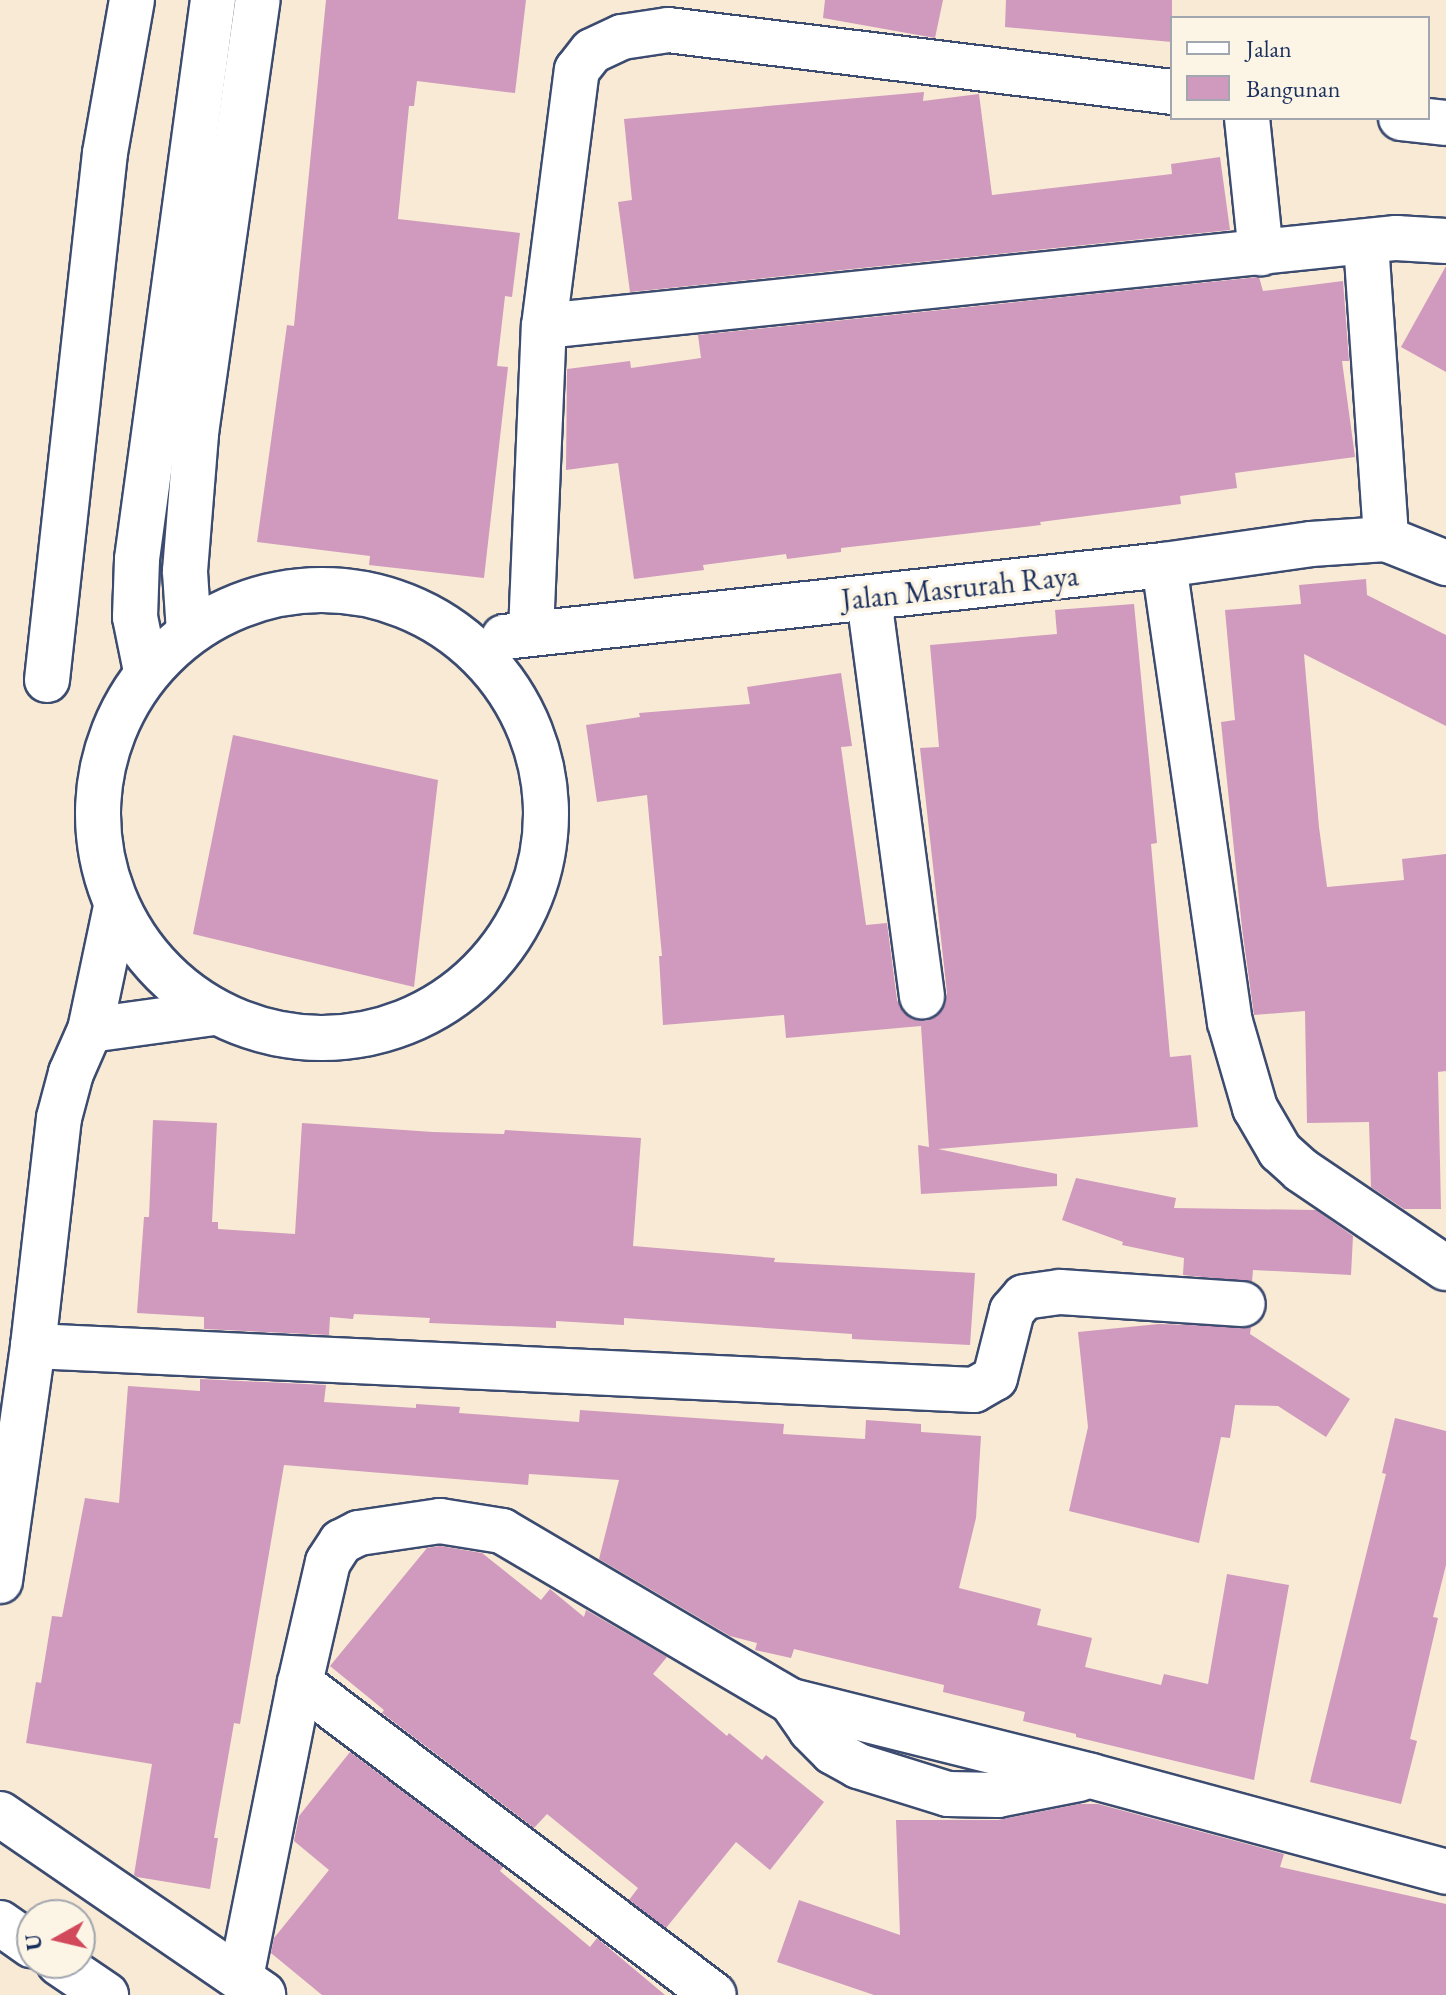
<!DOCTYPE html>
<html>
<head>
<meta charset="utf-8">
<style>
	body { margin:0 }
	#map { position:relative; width:1446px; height:1995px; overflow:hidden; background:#f8ead4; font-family:"EB Garamond",serif }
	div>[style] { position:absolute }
	.building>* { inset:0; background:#cf9abd }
	.roads { filter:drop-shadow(2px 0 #3c4b70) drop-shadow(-2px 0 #3c4b70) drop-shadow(0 2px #3c4b70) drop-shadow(0 -2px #3c4b70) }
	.minor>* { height:44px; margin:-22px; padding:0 22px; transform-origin:22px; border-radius:22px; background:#fff }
	.minor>.ring { margin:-22px; padding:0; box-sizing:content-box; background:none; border:44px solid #fff; border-radius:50% }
	span { translate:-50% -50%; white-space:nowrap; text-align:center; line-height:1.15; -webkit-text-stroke:7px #fcf5e5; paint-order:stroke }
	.street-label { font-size:30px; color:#1b2f5e }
	.legend { position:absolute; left:1170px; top:16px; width:260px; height:104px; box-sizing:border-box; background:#fcf5e5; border:2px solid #a2a6af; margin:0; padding:10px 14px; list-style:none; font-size:24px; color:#1b2f5e }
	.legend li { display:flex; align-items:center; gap:16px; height:40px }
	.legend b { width:40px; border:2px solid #a2a6af }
	.north { position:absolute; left:16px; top:1899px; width:80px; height:80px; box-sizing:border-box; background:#fcf5e5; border:2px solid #a2a6af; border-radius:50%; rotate:262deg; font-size:22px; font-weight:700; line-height:32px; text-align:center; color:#1b2f5e }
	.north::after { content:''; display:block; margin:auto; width:28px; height:36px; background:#d1495b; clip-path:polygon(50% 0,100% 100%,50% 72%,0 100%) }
</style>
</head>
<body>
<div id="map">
	<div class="building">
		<div style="clip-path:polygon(326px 0,526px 0,515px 93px,417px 81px,414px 106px,409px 106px,398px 219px,520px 233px,512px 297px,505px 296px,497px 366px,508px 367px,484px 578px,369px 565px,370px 556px,257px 542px,287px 325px,294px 326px)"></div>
		<div style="clip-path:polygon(825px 0,943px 0,935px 38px,823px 18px)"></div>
		<div style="clip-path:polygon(1006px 0,1172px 0,1172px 42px,1005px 27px)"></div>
		<div style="clip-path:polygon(924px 92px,923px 101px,979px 94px,992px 195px,1172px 174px,1171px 164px,1220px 157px,1230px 230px,630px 292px,618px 202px,632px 200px,624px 119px)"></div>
		<div style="clip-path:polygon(1446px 266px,1446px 372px,1401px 347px)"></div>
		<div style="clip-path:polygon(1259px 277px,1263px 291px,1343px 281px,1349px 361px,1342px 361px,1355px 457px,1235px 473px,1237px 488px,1180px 496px,1181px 504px,1040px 522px,1041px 525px,841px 548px,841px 552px,787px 559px,786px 554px,703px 565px,704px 570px,634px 579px,618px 463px,566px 470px,567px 369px,630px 361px,631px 368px,701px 358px,698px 335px)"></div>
		<div style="clip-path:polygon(1366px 579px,1367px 595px,1446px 635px,1446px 726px,1304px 654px,1319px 827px,1327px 887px,1404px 880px,1402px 859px,1446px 854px,1446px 1071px,1438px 1072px,1441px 1209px,1404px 1209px,1371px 1187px,1369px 1122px,1307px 1123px,1305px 1011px,1254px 1015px,1242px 928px,1221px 722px,1235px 720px,1225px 610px,1301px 604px,1299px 585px)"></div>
		<div style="clip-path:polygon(1134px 604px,1157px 843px,1151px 844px,1170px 1057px,1191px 1055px,1198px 1127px,938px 1149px,1057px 1174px,1057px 1186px,921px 1194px,918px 1145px,929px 1147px,921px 1026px,786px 1038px,784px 1015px,663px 1025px,659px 956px,662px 956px,647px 795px,597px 802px,586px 725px,640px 717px,639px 713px,750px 704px,747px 687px,841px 673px,852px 746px,841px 747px,866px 925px,887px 923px,897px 1000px,903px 1012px,912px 1019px,926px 1021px,938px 1015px,945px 1005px,947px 993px,920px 748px,939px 747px,930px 645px,1057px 634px,1055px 610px)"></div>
		<div style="clip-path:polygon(233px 735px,438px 780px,414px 987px,193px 934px)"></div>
		<div style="clip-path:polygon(153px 1120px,217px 1123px,212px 1222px,218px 1222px,218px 1229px,295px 1234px,302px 1123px,433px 1132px,504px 1134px,505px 1130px,641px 1138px,633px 1246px,775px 1258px,774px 1262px,975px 1273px,970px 1345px,852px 1339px,852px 1334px,624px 1318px,624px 1325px,556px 1321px,556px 1328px,429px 1323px,430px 1318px,354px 1314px,353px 1319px,330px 1317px,329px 1335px,204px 1329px,204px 1317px,137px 1313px,144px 1217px,149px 1217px)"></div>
		<div style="clip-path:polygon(1076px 1178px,1176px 1198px,1174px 1208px,1316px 1210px,1353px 1236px,1351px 1275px,1253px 1270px,1252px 1282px,1183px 1275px,1184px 1258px,1122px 1245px,1123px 1242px,1062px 1220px)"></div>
		<div style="clip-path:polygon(1159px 1324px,1251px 1327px,1250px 1334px,1350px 1399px,1326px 1437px,1278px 1406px,1235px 1405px,1230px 1438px,1221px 1437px,1199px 1543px,1069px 1511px,1088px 1427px,1078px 1332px)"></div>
		<div style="clip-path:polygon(200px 1379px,326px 1385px,324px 1402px,416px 1408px,416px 1404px,460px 1407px,459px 1413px,579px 1422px,580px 1410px,784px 1424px,783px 1434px,865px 1439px,866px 1420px,921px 1424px,921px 1432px,981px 1436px,976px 1518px,959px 1588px,1041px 1609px,1037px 1625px,1092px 1638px,1085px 1667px,1161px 1685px,1164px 1674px,1208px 1684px,1227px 1574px,1289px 1585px,1254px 1780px,1076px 1737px,1076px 1734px,1023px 1721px,1025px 1712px,943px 1692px,944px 1685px,794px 1649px,791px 1658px,755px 1650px,757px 1643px,730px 1636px,599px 1559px,619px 1480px,529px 1474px,528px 1485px,284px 1465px,240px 1724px,234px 1723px,214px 1838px,218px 1838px,210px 1889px,137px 1877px,134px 1875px,152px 1764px,26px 1743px,36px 1682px,41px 1683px,52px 1616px,62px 1617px,85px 1498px,119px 1503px,128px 1386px,200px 1391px)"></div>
		<div style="clip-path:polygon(1395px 1418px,1446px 1431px,1446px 1565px,1433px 1617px,1438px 1618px,1410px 1739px,1417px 1741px,1401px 1804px,1310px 1782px,1386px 1474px,1382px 1473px)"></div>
		<div style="clip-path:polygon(440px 1546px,482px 1553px,541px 1600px,550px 1589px,584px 1617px,586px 1610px,667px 1657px,653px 1674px,727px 1736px,729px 1733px,762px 1760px,766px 1755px,824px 1802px,770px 1870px,736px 1842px,666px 1928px,629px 1900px,638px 1888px,547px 1814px,534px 1828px,382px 1713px,384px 1710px,330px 1666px,427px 1548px)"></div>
		<div style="clip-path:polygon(350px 1752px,503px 1867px,500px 1871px,590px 1947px,597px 1938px,665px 1995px,322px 1995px,271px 1953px,274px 1938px,329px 1870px,294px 1841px,299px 1816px)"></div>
		<div style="clip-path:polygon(1079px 1804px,1098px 1804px,1284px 1854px,1280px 1867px,1446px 1904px,1446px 1995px,874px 1995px,777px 1962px,799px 1900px,900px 1935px,896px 1820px,998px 1820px)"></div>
	</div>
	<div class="roads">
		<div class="minor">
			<div style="left:1247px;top:118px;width:136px;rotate:84.1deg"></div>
			<div style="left:1401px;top:118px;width:45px;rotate:6.3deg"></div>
			<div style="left:1366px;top:243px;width:297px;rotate:86.1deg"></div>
			<div style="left:544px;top:326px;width:857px;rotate:-5.9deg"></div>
			<div style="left:1396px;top:238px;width:50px;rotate:3.4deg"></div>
			<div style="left:1164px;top:565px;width:462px;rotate:81.8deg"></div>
			<div style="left:1230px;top:1022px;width:90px;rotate:73.8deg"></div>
			<div style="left:1255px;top:1108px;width:50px;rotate:59.8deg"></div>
			<div style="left:1280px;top:1151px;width:28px;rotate:42deg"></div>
			<div style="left:1301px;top:1170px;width:175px;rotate:34.1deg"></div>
			<div class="ring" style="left:98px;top:590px;width:404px;height:404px"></div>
			<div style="left:869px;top:599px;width:401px;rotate:82.4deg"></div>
			<div style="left:189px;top:632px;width:61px;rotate:-93.8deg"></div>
			<div style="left:185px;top:571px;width:138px;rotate:-85.4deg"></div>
			<div style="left:196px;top:433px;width:437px;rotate:-81.9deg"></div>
			<div style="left:531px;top:632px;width:306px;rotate:-87.6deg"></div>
			<div style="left:544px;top:326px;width:258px;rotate:-82.7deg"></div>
			<div style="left:577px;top:70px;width:24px;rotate:-52deg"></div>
			<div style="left:592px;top:51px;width:33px;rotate:-25deg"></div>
			<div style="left:622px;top:37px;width:47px;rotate:-8.7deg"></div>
			<div style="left:668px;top:30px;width:508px;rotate:7.01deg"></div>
			<div style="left:504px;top:637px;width:664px;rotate:-6.23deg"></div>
			<div style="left:1164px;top:565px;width:148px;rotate:-8.1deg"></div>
			<div style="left:1311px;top:544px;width:75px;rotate:-3.8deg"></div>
			<div style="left:1386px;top:539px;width:65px;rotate:21.8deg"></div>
			<div style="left:146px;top:671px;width:55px;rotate:-101.5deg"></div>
			<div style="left:135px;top:617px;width:58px;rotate:-88deg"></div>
			<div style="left:137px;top:559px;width:564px;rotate:-82.26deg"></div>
			<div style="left:47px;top:680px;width:530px;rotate:-83.72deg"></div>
			<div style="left:105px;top:153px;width:155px;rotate:-80deg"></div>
			<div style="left:90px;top:1030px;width:125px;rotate:-7.8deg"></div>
			<div style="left:33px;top:1346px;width:942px;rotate:2.68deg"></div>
			<div style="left:974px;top:1390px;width:24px;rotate:-30deg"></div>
			<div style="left:995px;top:1378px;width:69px;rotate:-75.8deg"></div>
			<div style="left:1012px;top:1311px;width:18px;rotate:-49deg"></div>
			<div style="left:1024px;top:1297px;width:36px;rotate:-8deg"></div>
			<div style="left:1060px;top:1292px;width:183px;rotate:3.8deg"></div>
			<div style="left:0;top:1581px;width:237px;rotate:-82deg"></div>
			<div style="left:33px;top:1346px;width:229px;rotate:-83.5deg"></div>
			<div style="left:59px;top:1118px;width:47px;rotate:-75.1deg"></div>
			<div style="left:71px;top:1073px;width:47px;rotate:-66.2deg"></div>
			<div style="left:90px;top:1030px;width:126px;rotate:-78.1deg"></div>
			<div style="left:300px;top:1683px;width:518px;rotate:37deg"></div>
			<div style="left:791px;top:1701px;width:35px;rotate:55deg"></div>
			<div style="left:811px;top:1730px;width:31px;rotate:45deg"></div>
			<div style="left:833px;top:1752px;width:29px;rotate:29deg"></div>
			<div style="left:858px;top:1766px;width:94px;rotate:17.3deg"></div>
			<div style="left:948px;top:1794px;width:50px;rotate:1.1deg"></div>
			<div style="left:998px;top:1795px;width:83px;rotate:-11.2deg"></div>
			<div style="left:0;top:1814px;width:319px;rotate:34.4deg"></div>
			<div style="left:0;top:1923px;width:39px;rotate:35deg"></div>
			<div style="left:59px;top:1963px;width:57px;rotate:34.2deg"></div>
			<div style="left:241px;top:1977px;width:300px;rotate:-78.7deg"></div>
			<div style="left:300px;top:1683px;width:124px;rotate:-77deg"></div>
			<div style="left:328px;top:1562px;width:24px;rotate:-57deg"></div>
			<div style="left:341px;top:1542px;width:20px;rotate:-27deg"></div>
			<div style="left:359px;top:1533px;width:82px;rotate:-8.4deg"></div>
			<div style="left:440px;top:1521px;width:63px;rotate:9.2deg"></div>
			<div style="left:502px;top:1531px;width:335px;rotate:30.5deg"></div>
			<div style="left:791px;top:1701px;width:309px;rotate:14deg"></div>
			<div style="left:1091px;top:1776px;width:368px;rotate:15.1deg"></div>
		</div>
	</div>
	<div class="street-label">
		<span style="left:960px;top:588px;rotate:-6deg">Jalan Masrurah Raya</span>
	</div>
	<ul class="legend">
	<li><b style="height:10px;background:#fff"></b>Jalan</li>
	<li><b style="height:22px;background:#cf9abd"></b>Bangunan</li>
	</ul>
	<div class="north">U</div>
</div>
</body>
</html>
